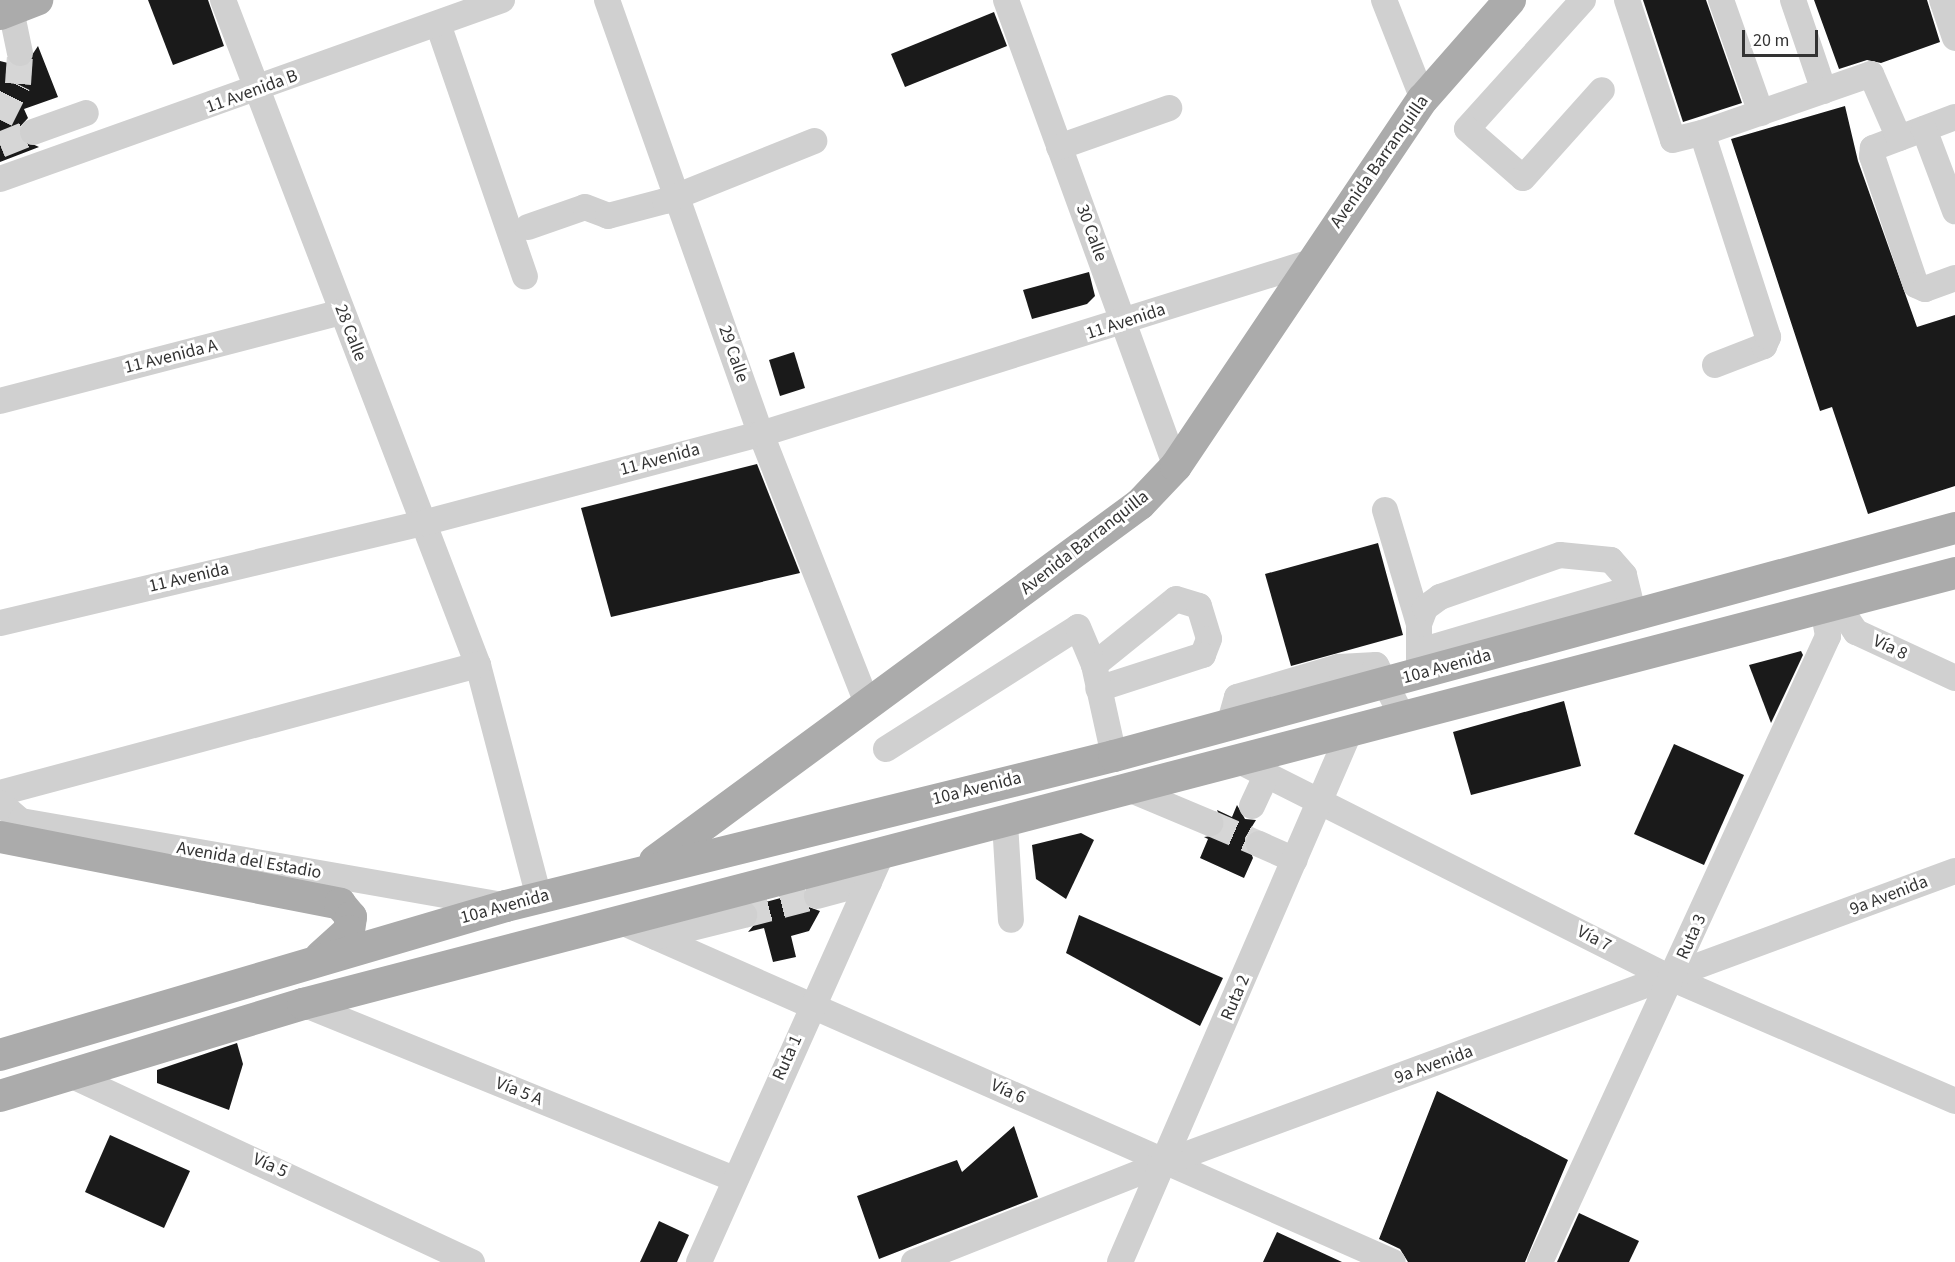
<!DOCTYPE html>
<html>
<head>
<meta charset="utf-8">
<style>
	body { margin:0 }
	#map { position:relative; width:1955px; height:1262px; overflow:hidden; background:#fff; font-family:"Source Sans 3",sans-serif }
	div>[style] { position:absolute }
	.building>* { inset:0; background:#1a1a1a }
	.minor-tunnel>* { height:26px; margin-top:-13px; transform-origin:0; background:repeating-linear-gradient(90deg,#d6d6d6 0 26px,transparent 0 39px) }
	.minor>* { height:26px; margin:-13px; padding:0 13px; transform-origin:13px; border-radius:13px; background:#d0d0d0 }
	.major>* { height:32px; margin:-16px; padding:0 16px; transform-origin:16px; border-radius:16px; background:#ababab }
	span { translate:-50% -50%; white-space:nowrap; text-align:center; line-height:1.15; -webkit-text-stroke:6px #fff; paint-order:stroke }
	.street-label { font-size:18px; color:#333 }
	.scale { position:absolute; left:1742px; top:30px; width:76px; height:27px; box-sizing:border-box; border:3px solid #333; border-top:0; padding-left:8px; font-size:18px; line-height:21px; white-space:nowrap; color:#333; -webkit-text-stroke:4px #fff; paint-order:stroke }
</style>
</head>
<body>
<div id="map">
	<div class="building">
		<div style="clip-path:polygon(148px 0,208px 0,224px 46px,173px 65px)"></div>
		<div style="clip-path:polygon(1643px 0,1706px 0,1742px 103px,1683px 122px)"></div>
		<div style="clip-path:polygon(1814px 0,1927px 0,1940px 42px,1881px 63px,1867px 60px,1839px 69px)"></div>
		<div style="clip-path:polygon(994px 12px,1007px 46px,905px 87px,891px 54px)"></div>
		<div style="clip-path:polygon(38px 46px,58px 97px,24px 109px,28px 118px,18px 129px,19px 138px,39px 147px,0 162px,0 61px,24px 67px)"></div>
		<div style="clip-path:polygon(1845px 106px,1858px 161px,1917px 327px,1955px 315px,1955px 486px,1868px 514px,1832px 407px,1820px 411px,1731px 139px)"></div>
		<div style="clip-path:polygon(1089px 272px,1095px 296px,1087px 304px,1032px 319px,1023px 290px)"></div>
		<div style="clip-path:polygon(794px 352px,805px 388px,780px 396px,769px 360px)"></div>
		<div style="clip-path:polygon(757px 464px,800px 573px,611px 617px,581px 508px)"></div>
		<div style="clip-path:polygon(1378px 543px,1403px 635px,1291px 666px,1265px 574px)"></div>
		<div style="clip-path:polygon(1801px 651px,1803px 655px,1771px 723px,1749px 665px)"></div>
		<div style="clip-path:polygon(1564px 701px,1581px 766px,1471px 795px,1453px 732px)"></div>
		<div style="clip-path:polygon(1674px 744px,1744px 775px,1704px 865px,1634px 834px)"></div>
		<div style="clip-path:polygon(1237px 805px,1245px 819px,1256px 820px,1245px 838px,1253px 858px,1244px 878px,1200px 858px,1208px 839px,1204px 837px,1219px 835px,1224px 828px,1217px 810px,1232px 817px)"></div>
		<div style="clip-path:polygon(1081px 833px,1094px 840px,1066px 899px,1036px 879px,1032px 845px)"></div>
		<div style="clip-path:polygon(803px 892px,806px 906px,820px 911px,809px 931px,791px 936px,796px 957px,773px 962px,764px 928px,748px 932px,759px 919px,755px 905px)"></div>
		<div style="clip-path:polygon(1079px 915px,1223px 978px,1200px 1026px,1066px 953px)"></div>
		<div style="clip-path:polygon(237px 1043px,243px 1064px,229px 1110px,157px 1083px,157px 1070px)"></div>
		<div style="clip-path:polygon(1437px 1091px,1568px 1160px,1525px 1262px,1408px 1262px,1400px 1249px,1379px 1239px)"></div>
		<div style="clip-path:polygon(1014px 1126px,1038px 1197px,879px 1259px,857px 1196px,957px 1160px,962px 1172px)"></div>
		<div style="clip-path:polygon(110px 1135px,190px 1171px,164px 1228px,85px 1192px)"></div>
		<div style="clip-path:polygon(1579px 1213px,1639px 1241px,1629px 1262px,1557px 1262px)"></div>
		<div style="clip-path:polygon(659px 1221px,689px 1235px,677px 1262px,640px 1262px)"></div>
		<div style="clip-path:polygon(1277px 1232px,1342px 1262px,1263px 1262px)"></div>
	</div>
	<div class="minor-tunnel">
		<div style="left:0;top:120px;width:40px;rotate:-63.4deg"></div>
		<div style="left:18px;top:84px;width:31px;rotate:-86deg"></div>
		<div style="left:0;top:145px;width:35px;rotate:-22deg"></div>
		<div style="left:1210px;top:823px;width:53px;rotate:23.2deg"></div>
		<div style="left:744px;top:915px;width:75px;rotate:-14.6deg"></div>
	</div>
	<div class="minor">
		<div style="left:223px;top:0;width:712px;rotate:69.02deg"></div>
		<div style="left:478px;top:665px;width:240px;rotate:75.3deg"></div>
		<div style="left:607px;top:0;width:461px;rotate:70.5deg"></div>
		<div style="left:761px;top:434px;width:291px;rotate:68.5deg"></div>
		<div style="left:1006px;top:0;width:496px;rotate:70deg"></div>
		<div style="left:1384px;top:0;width:106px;rotate:68.5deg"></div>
		<div style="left:1583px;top:0;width:173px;rotate:132deg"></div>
		<div style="left:1467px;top:129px;width:74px;rotate:41.2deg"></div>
		<div style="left:1523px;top:178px;width:118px;rotate:-48.1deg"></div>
		<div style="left:1627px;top:0;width:147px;rotate:71.8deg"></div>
		<div style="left:1673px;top:140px;width:30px;rotate:-14deg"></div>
		<div style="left:1721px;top:0;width:120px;rotate:70.5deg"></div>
		<div style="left:1793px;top:0;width:96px;rotate:71.2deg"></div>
		<div style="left:1942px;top:0;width:40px;rotate:71.1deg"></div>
		<div style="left:11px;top:10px;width:44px;rotate:78.2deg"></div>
		<div style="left:438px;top:24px;width:267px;rotate:71deg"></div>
		<div style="left:1955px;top:117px;width:88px;rotate:159.3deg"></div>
		<div style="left:1873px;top:148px;width:8px;rotate:97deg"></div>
		<div style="left:1872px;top:156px;width:136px;rotate:71.2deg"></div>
		<div style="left:1916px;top:285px;width:10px;rotate:24deg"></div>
		<div style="left:1925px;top:289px;width:32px;rotate:-20deg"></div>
		<div style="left:1924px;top:129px;width:88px;rotate:69.3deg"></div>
		<div style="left:33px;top:132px;width:56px;rotate:-19.7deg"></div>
		<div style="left:1059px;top:147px;width:117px;rotate:-19.5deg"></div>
		<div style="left:0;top:179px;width:533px;rotate:-19.62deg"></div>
		<div style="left:528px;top:227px;width:60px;rotate:-19.3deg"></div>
		<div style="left:585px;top:207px;width:25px;rotate:21deg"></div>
		<div style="left:608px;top:216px;width:59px;rotate:-14.7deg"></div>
		<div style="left:665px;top:201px;width:161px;rotate:-21.9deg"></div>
		<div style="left:1715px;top:365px;width:53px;rotate:-21.2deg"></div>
		<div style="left:1764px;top:346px;width:10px;rotate:-66deg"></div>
		<div style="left:1768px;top:337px;width:214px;rotate:-107.9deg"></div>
		<div style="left:1702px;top:133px;width:179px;rotate:-19.2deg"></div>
		<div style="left:1871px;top:74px;width:70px;rotate:66.4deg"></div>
		<div style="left:0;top:401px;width:353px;rotate:-14.6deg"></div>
		<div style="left:1385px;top:510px;width:119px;rotate:73.4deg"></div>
		<div style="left:1837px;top:604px;width:34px;rotate:56deg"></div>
		<div style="left:1856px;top:632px;width:109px;rotate:24.9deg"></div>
		<div style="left:0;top:623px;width:435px;rotate:-13.3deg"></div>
		<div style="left:423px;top:523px;width:350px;rotate:-14.8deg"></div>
		<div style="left:761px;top:434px;width:576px;rotate:-17.37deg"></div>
		<div style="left:1420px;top:651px;width:216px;rotate:-16.4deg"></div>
		<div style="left:1094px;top:665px;width:105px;rotate:-38.8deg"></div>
		<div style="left:1176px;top:599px;width:24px;rotate:17deg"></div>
		<div style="left:1199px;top:606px;width:34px;rotate:73deg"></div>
		<div style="left:1209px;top:639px;width:17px;rotate:111deg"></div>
		<div style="left:1203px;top:655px;width:110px;rotate:162.1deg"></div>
		<div style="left:1419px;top:675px;width:51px;rotate:-90deg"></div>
		<div style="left:1419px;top:624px;width:17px;rotate:-69deg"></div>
		<div style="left:1425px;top:608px;width:19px;rotate:-36deg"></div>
		<div style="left:1440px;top:597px;width:127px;rotate:-19.3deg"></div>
		<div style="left:1560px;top:555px;width:51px;rotate:5.6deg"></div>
		<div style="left:1611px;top:560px;width:20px;rotate:49deg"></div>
		<div style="left:1624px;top:575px;width:42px;rotate:76.3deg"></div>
		<div style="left:1229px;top:725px;width:29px;rotate:-74deg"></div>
		<div style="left:1237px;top:697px;width:106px;rotate:-16.4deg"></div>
		<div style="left:1339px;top:667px;width:37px;rotate:-3deg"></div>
		<div style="left:1376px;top:665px;width:59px;rotate:63deg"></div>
		<div style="left:886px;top:749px;width:227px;rotate:-32.4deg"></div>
		<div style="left:1078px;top:627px;width:41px;rotate:67.2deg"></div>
		<div style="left:1094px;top:665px;width:93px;rotate:77.6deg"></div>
		<div style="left:1239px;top:761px;width:486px;rotate:26.7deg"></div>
		<div style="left:1673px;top:979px;width:307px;rotate:23.4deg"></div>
		<div style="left:1131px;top:790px;width:86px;rotate:22.7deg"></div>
		<div style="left:0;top:793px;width:495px;rotate:-15deg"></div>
		<div style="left:0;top:803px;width:28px;rotate:41deg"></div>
		<div style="left:21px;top:821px;width:492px;rotate:9.9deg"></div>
		<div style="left:1252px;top:806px;width:35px;rotate:-65deg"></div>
		<div style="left:1005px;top:823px;width:97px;rotate:86.5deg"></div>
		<div style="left:1259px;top:844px;width:39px;rotate:24deg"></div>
		<div style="left:817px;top:896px;width:54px;rotate:-15.1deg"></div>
		<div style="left:624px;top:923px;width:840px;rotate:23.79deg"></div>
		<div style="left:656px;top:937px;width:91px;rotate:-14deg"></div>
		<div style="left:303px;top:1004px;width:466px;rotate:22.1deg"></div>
		<div style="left:66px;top:1073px;width:448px;rotate:25deg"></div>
		<div style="left:699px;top:1262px;width:445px;rotate:-65.9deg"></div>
		<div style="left:914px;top:1262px;width:271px;rotate:-21.6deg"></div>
		<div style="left:1166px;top:1162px;width:841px;rotate:-20.25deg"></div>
		<div style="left:1120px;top:1262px;width:576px;rotate:-66.59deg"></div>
		<div style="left:1540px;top:1262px;width:689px;rotate:-65.29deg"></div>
		<div style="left:1828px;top:636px;width:29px;rotate:-100deg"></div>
	</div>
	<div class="major">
		<div style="left:0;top:14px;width:40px;rotate:-21deg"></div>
		<div style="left:0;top:837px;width:347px;rotate:11.1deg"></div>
		<div style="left:340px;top:904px;width:17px;rotate:50deg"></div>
		<div style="left:351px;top:917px;width:14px;rotate:98deg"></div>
		<div style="left:349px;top:931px;width:38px;rotate:138deg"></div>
		<div style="left:655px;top:861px;width:602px;rotate:-36.36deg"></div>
		<div style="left:1140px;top:504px;width:52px;rotate:-46.5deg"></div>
		<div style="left:1176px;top:466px;width:442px;rotate:-56.1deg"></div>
		<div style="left:1423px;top:99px;width:132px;rotate:-48.7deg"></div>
		<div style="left:0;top:1055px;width:527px;rotate:-16.41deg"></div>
		<div style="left:506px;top:906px;width:626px;rotate:-13.86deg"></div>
		<div style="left:1114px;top:756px;width:871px;rotate:-15.17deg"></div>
		<div style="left:0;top:1096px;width:317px;rotate:-16.9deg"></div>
		<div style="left:303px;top:1004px;width:1707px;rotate:-14.62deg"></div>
	</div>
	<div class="street-label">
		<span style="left:252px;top:92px;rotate:-20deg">11 Avenida B</span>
		<span style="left:1380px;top:162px;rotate:-55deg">Avenida Barranquilla</span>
		<span style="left:1091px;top:233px;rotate:70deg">30 Calle</span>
		<span style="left:1126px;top:322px;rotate:-18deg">11 Avenida</span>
		<span style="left:350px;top:333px;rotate:69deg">28 Calle</span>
		<span style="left:733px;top:354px;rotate:71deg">29 Calle</span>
		<span style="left:171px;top:357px;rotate:-14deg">11 Avenida A</span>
		<span style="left:660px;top:460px;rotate:-15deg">11 Avenida</span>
		<span style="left:1085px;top:543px;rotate:-38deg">Avenida Barranquilla</span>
		<span style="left:189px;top:578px;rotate:-13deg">11 Avenida</span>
		<span style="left:1890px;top:648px;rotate:25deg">Vía 8</span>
		<span style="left:1447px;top:667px;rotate:-15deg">10a Avenida</span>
		<span style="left:977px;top:789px;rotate:-14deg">10a Avenida</span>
		<span style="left:249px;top:861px;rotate:10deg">Avenida del Estadio</span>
		<span style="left:1889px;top:896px;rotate:-21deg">9a Avenida</span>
		<span style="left:505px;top:907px;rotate:-15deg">10a Avenida</span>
		<span style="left:1692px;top:937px;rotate:-66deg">Ruta 3</span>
		<span style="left:1594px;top:939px;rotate:27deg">Vía 7</span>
		<span style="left:1236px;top:998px;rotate:-67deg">Ruta 2</span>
		<span style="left:788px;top:1058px;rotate:-66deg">Ruta 1</span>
		<span style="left:1434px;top:1065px;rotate:-20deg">9a Avenida</span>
		<span style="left:519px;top:1092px;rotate:22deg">Vía 5 A</span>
		<span style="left:1008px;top:1092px;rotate:24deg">Vía 6</span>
		<span style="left:270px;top:1166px;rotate:24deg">Vía 5</span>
	</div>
	<div class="scale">20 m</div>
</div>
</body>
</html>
